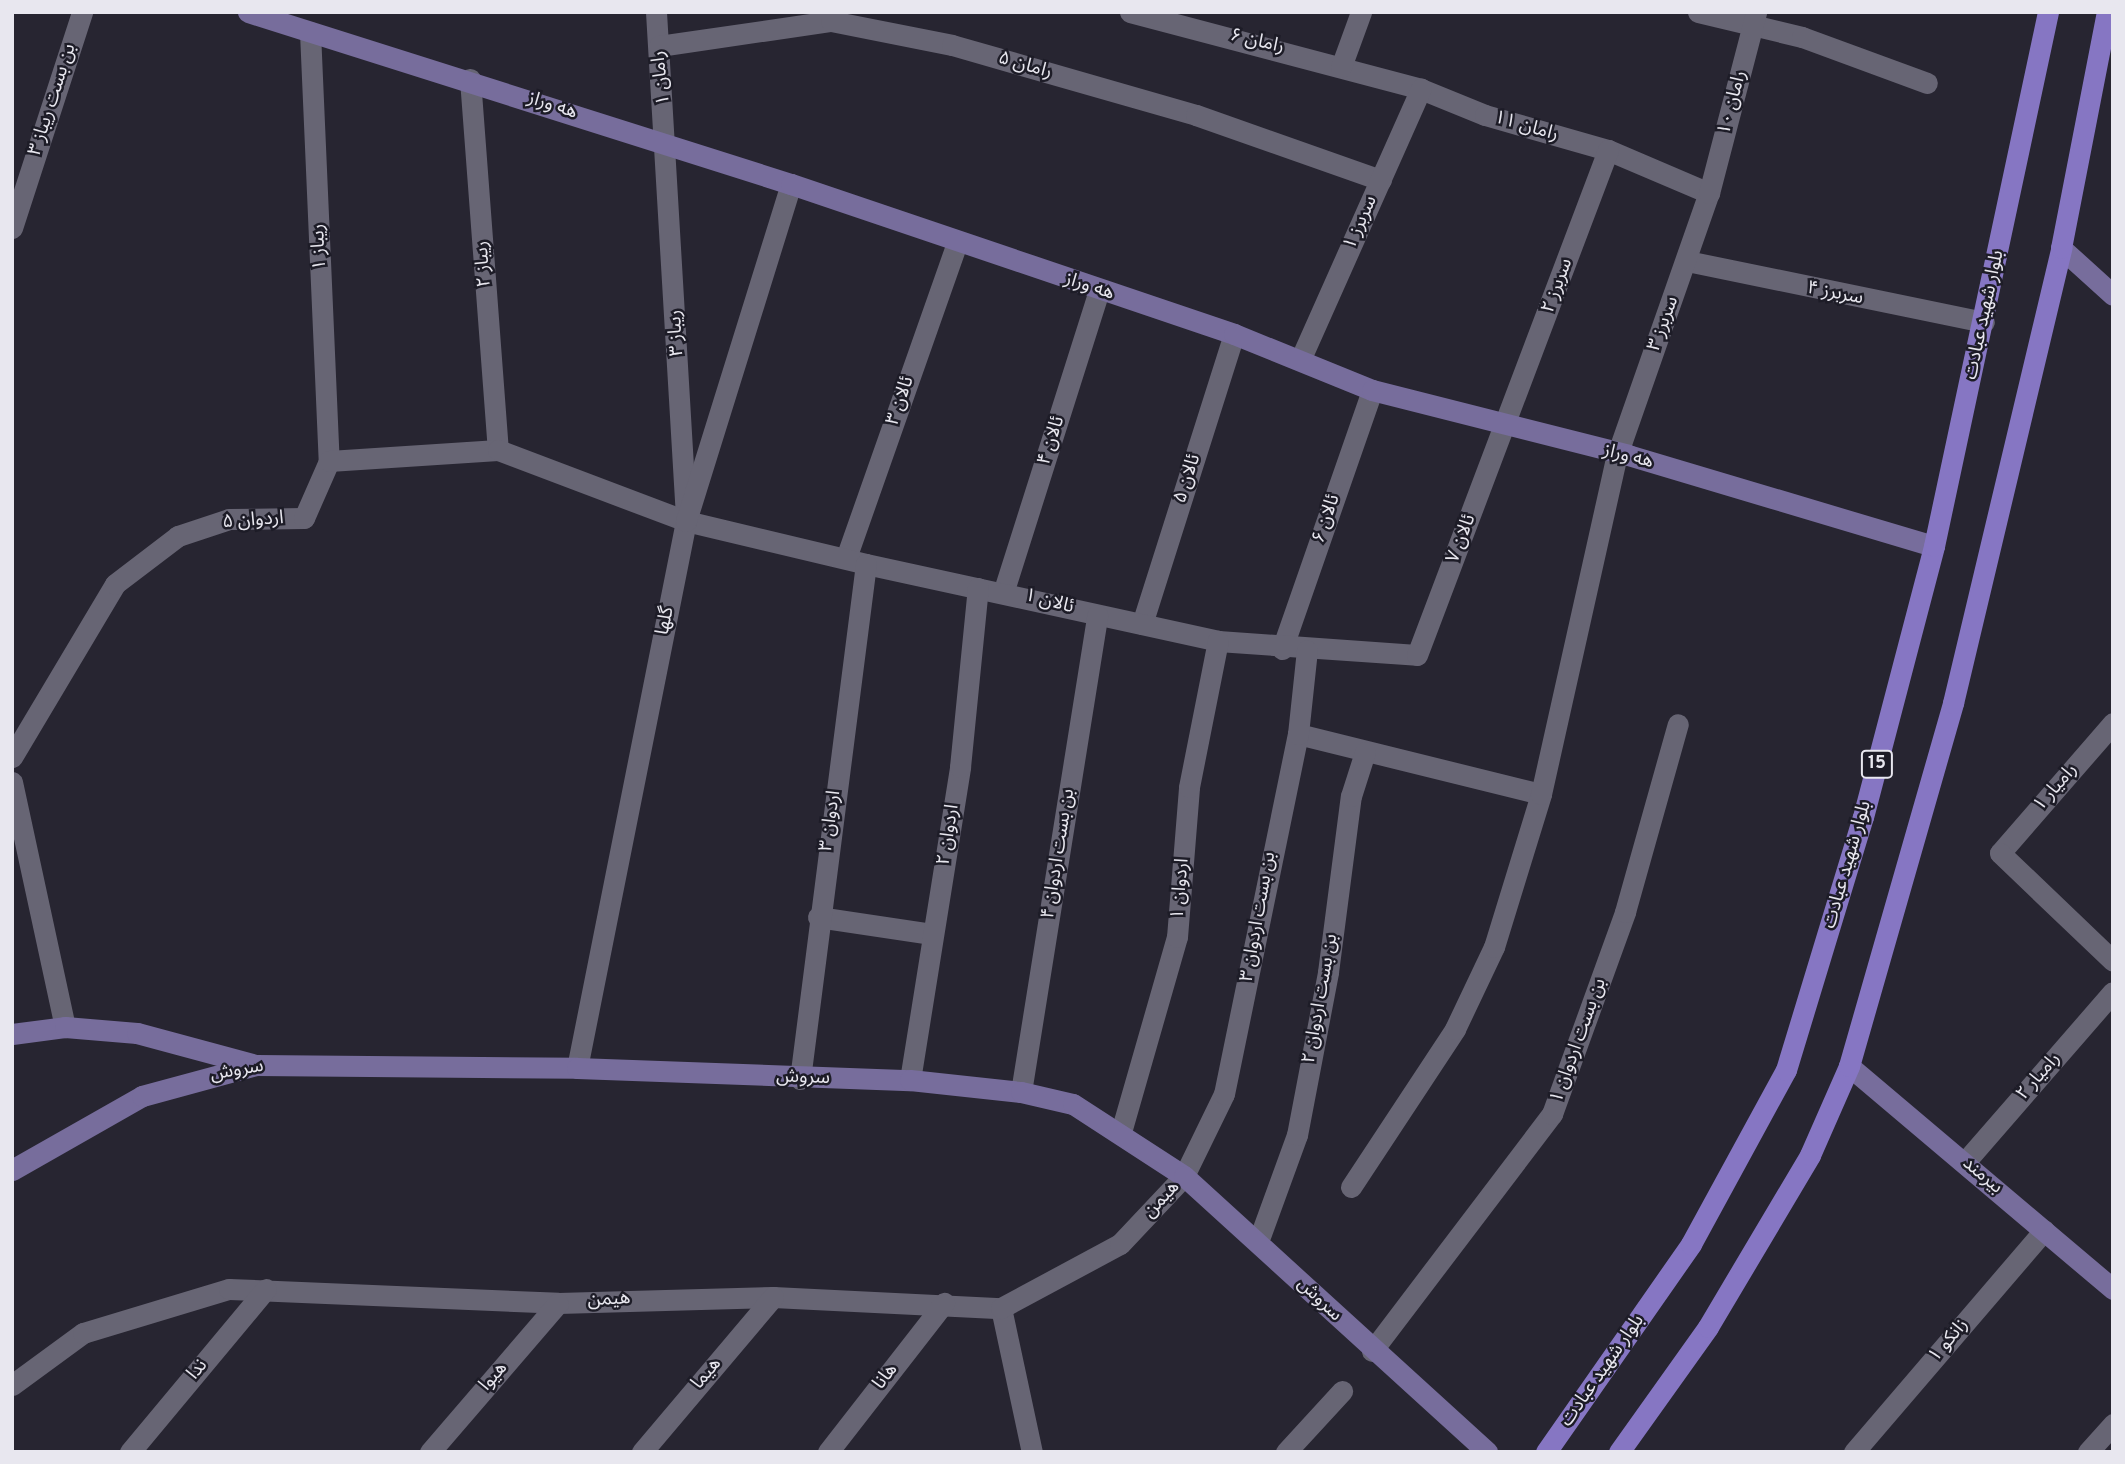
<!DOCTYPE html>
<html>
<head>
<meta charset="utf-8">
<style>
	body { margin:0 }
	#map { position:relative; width:2125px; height:1464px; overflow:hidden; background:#272531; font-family:Overpass,"Noto Sans Arabic",sans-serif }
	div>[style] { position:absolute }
	.street>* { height:21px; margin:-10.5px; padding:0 10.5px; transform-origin:10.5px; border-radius:10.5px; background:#676574 }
	.secondary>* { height:21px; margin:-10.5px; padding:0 10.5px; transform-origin:10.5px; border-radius:10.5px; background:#776d9c }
	.primary>* { height:21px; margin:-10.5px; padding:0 10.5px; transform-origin:10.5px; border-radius:10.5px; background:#8676c3 }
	span { translate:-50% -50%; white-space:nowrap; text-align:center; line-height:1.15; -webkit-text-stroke:5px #1d1c27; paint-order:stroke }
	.shield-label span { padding:2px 5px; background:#1d1c27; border:2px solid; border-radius:5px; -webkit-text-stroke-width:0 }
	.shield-label { font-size:18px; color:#e8e7ef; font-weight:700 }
	.street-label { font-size:19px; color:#e8e7ef }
	.frame { position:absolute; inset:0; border:14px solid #e8e7ef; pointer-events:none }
</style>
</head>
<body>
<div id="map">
	<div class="street">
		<div style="left:656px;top:12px;width:494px;rotate:86.6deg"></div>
		<div style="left:1130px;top:12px;width:301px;rotate:14.8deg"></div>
		<div style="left:1421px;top:89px;width:69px;rotate:22.1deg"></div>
		<div style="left:1485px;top:115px;width:128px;rotate:15.9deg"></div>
		<div style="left:1608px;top:150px;width:110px;rotate:23.1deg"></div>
		<div style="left:1698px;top:12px;width:107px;rotate:13.5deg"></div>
		<div style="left:1802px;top:37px;width:133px;rotate:20.2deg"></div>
		<div style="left:310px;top:32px;width:429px;rotate:87.5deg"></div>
		<div style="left:659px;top:46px;width:174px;rotate:-8.3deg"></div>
		<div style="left:831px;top:21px;width:123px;rotate:11.2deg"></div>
		<div style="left:952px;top:45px;width:254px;rotate:16deg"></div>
		<div style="left:1196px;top:115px;width:196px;rotate:19.4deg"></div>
		<div style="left:1341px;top:67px;width:59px;rotate:-70deg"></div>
		<div style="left:470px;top:79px;width:372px;rotate:85.7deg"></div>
		<div style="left:12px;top:228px;width:227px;rotate:-72deg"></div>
		<div style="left:1687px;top:261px;width:303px;rotate:11.6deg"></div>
		<div style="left:1301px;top:358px;width:295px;rotate:-66deg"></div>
		<div style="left:846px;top:558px;width:334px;rotate:-70.6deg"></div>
		<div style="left:1004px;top:590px;width:314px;rotate:-72.4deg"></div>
		<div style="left:1142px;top:624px;width:304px;rotate:-72.4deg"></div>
		<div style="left:1282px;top:649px;width:274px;rotate:-70.8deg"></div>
		<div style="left:2113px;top:723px;width:172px;rotate:131deg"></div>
		<div style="left:2000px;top:853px;width:156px;rotate:43.7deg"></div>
		<div style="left:1298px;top:734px;width:250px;rotate:13.9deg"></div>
		<div style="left:12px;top:757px;width:201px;rotate:-59.2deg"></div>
		<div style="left:115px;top:584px;width:79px;rotate:-37.3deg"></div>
		<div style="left:178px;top:536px;width:54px;rotate:-18.4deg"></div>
		<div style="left:229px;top:519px;width:75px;rotate:-0.8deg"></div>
		<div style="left:304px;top:518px;width:62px;rotate:-66.3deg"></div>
		<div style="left:329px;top:461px;width:169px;rotate:-3.7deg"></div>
		<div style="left:498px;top:450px;width:201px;rotate:20.7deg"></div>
		<div style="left:686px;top:521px;width:185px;rotate:13.4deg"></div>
		<div style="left:866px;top:564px;width:360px;rotate:12.3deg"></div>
		<div style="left:1218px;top:641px;width:199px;rotate:4deg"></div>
		<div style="left:1417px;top:655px;width:540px;rotate:-69.28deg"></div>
		<div style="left:12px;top:782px;width:251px;rotate:77.8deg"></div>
		<div style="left:818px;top:917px;width:115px;rotate:8.5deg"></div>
		<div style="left:577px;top:1068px;width:558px;rotate:-78.73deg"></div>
		<div style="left:686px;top:521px;width:353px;rotate:-72.7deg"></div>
		<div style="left:800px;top:1079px;width:519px;rotate:-82.7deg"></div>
		<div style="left:910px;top:1080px;width:317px;rotate:-80.9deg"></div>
		<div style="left:960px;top:767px;width:180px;rotate:-84.3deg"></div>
		<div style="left:1021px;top:1092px;width:483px;rotate:-80.9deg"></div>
		<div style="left:1121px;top:1132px;width:203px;rotate:-74deg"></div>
		<div style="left:1177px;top:937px;width:150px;rotate:-85.4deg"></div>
		<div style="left:1189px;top:787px;width:149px;rotate:-78.8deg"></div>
		<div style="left:1965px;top:1162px;width:225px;rotate:-49deg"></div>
		<div style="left:1351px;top:1187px;width:189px;rotate:-56.6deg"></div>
		<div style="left:1455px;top:1029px;width:91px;rotate:-64.6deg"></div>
		<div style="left:1494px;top:947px;width:160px;rotate:-72.9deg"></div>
		<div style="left:1541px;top:794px;width:347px;rotate:-77.4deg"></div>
		<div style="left:1617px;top:455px;width:278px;rotate:-70.7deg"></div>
		<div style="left:1709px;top:193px;width:187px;rotate:-75.4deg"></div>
		<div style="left:1258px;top:1242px;width:114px;rotate:-70deg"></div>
		<div style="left:1297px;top:1135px;width:166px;rotate:-79.2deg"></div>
		<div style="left:1328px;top:972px;width:177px;rotate:-82.6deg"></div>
		<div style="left:1351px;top:796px;width:46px;rotate:-72.3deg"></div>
		<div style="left:1001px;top:1308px;width:147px;rotate:77.9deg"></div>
		<div style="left:1372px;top:1351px;width:298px;rotate:-52.8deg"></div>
		<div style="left:1552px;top:1114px;width:215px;rotate:-70.1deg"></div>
		<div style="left:1625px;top:912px;width:195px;rotate:-74.3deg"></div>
		<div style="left:12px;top:1385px;width:88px;rotate:-36.2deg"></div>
		<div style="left:83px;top:1333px;width:152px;rotate:-16.8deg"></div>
		<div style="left:229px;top:1289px;width:329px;rotate:2.4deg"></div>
		<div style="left:558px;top:1303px;width:215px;rotate:-1.6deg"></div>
		<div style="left:773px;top:1297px;width:228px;rotate:2.8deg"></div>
		<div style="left:1001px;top:1308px;width:135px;rotate:-28.3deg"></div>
		<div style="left:1120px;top:1244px;width:93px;rotate:-46.7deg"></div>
		<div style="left:1184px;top:1176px;width:91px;rotate:-64deg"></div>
		<div style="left:1224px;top:1094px;width:368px;rotate:-78.4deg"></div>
		<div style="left:1298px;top:734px;width:84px;rotate:-83.9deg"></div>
		<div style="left:130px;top:1452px;width:212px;rotate:-50.2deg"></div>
		<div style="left:430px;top:1452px;width:196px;rotate:-49.3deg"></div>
		<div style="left:642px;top:1452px;width:203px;rotate:-49.8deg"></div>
		<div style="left:828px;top:1452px;width:189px;rotate:-52.1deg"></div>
		<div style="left:1286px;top:1452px;width:83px;rotate:-47.4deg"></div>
		<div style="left:1854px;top:1452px;width:292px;rotate:-49.4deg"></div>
		<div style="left:2088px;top:1452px;width:38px;rotate:-48deg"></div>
	</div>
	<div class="secondary">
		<div style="left:248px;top:12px;width:570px;rotate:17.58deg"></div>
		<div style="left:791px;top:184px;width:468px;rotate:18.7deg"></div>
		<div style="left:1234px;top:334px;width:149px;rotate:22.1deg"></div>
		<div style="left:1372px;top:390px;width:264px;rotate:14.2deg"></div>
		<div style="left:1628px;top:455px;width:319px;rotate:16.6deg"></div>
		<div style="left:2061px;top:248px;width:70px;rotate:42.1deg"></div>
		<div style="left:12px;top:1034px;width:53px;rotate:-7.5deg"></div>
		<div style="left:65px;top:1027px;width:72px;rotate:4.8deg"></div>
		<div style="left:137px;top:1033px;width:123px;rotate:15.1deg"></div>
		<div style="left:1849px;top:1066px;width:346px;rotate:40.2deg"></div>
		<div style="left:12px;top:1170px;width:150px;rotate:-29.6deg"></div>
		<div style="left:142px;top:1096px;width:118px;rotate:-15.2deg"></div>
		<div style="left:256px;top:1065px;width:321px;rotate:0.5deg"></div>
		<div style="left:577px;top:1068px;width:333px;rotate:2.1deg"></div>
		<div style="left:910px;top:1080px;width:112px;rotate:6.2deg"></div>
		<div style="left:1021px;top:1092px;width:53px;rotate:13deg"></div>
		<div style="left:1073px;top:1104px;width:132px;rotate:33deg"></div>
		<div style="left:1184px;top:1176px;width:410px;rotate:42.3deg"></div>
	</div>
	<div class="primary">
		<div style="left:1546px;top:1452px;width:254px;rotate:-55.1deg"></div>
		<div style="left:1691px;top:1244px;width:198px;rotate:-61.4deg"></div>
		<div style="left:1786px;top:1070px;width:264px;rotate:-73.1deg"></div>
		<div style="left:1863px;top:817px;width:280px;rotate:-75.3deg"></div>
		<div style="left:1934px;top:546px;width:546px;rotate:-77.95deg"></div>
		<div style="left:1619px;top:1452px;width:153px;rotate:-54.5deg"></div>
		<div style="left:1708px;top:1327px;width:200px;rotate:-59.3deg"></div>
		<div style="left:1810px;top:1155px;width:97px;rotate:-66.3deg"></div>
		<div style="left:1849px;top:1066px;width:378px;rotate:-74deg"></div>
		<div style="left:1953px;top:703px;width:468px;rotate:-76.6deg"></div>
		<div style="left:2061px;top:248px;width:240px;rotate:-79deg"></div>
	</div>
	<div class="shield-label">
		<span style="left:1877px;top:764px">15</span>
	</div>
	<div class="street-label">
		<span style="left:1257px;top:42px;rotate:13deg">رامان ۶</span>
		<span style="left:1025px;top:66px;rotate:16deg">رامان ۵</span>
		<span style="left:662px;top:78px;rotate:-96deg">رامان ۱</span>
		<span style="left:53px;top:100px;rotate:-72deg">بن بست ریباز ۳</span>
		<span style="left:1733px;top:103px;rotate:-75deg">رامان ۱۰</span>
		<span style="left:552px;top:106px;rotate:18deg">هه وراز</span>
		<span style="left:1526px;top:127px;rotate:16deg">رامان ۱۱</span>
		<span style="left:1361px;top:223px;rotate:-66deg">سربرز ۱</span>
		<span style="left:320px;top:247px;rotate:-93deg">ریباز ۱</span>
		<span style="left:484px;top:264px;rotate:-94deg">ریباز ۲</span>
		<span style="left:1558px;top:286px;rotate:-70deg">سربرز ۲</span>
		<span style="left:1089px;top:287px;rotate:18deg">هه وراز</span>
		<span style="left:1835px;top:294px;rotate:11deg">سربرز ۴</span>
		<span style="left:1985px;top:315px;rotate:-78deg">بلوار شهید عبادت</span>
		<span style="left:1664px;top:324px;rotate:-70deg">سربرز ۳</span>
		<span style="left:677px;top:333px;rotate:-93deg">ریباز ۳</span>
		<span style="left:901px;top:401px;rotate:-71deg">ئالان ۳</span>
		<span style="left:1052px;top:441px;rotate:-72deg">ئالان ۴</span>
		<span style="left:1628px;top:457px;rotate:14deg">هه وراز</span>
		<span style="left:1188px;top:479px;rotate:-72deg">ئالان ۵</span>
		<span style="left:1327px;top:519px;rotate:-71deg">ئالان ۶</span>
		<span style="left:253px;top:521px;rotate:-4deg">اردوان ۵</span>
		<span style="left:1462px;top:539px;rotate:-69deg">ئالان ۷</span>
		<span style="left:1049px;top:602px;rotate:15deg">ئالان ۱</span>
		<span style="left:666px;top:621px;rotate:-79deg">گلها</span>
		<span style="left:2056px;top:788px;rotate:-49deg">رامیار ۱</span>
		<span style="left:831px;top:821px;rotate:-82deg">اردوان ۳</span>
		<span style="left:949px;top:835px;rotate:-81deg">اردوان ۲</span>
		<span style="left:1059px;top:854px;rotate:-81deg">بن بست اردوان ۴</span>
		<span style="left:1848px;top:865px;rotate:-74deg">بلوار شهید عبادت</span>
		<span style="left:1181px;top:889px;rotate:-85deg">اردوان ۱</span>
		<span style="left:1259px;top:917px;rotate:-80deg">بن بست اردوان ۳</span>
		<span style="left:1321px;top:999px;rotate:-80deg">بن بست اردوان ۲</span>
		<span style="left:1579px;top:1041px;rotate:-70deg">بن بست اردوان ۱</span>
		<span style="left:237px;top:1071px;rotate:-10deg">سروش</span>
		<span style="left:2039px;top:1077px;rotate:-49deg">رامیار ۲</span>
		<span style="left:803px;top:1078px;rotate:2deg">سروش</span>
		<span style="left:1982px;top:1176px;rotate:40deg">بیرمند</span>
		<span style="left:1162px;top:1200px;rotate:-47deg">هیمن</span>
		<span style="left:609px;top:1300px;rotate:-3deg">هیمن</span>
		<span style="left:1319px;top:1300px;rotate:44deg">سروش</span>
		<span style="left:1949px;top:1341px;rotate:-50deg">زانکو ۱</span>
		<span style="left:198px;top:1370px;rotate:-50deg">ندا</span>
		<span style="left:1603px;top:1371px;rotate:-55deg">بلوار شهید عبادت</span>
		<span style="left:707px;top:1374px;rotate:-50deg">هیما</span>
		<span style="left:494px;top:1377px;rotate:-49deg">هیوا</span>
		<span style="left:886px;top:1377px;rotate:-52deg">هانا</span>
	</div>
	<div class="frame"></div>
</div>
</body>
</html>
